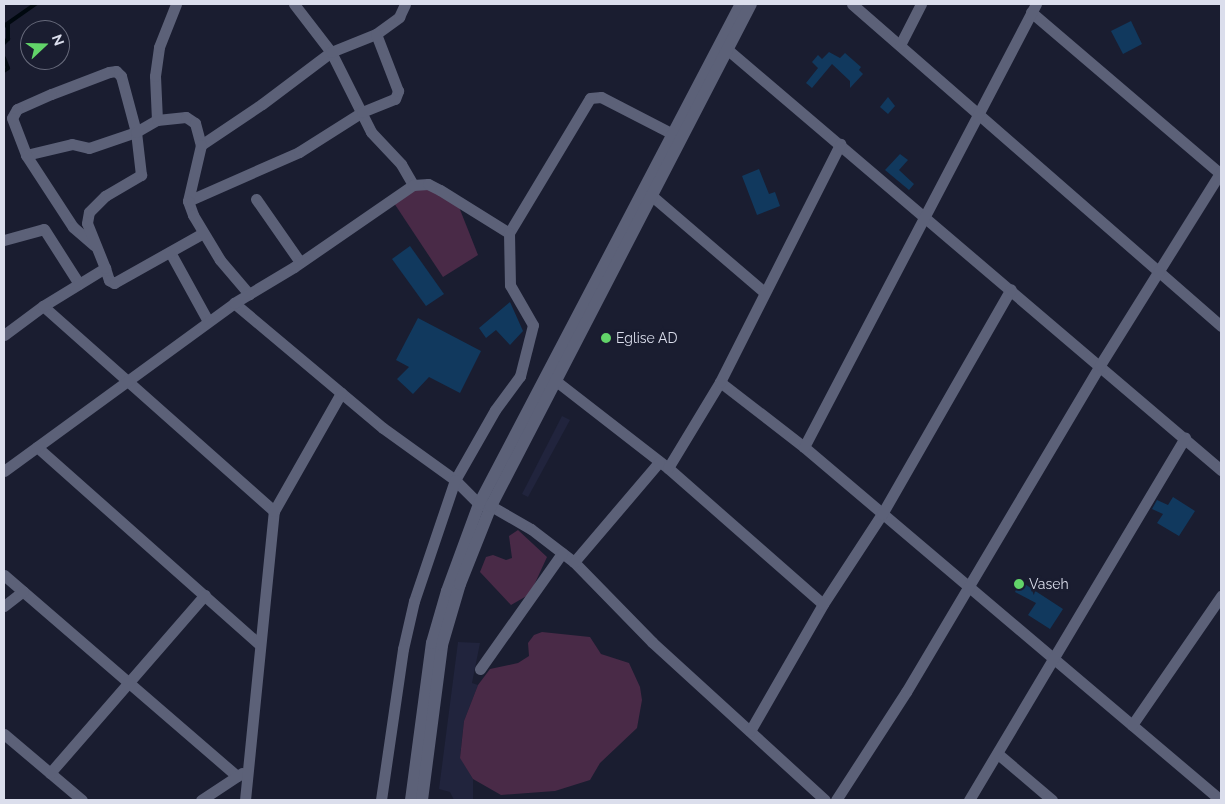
<!DOCTYPE html>
<html>
<head>
<meta charset="utf-8">
<style>
	body { margin:0 }
	#map { position:relative; width:1225px; height:804px; overflow:hidden; background:#1a1d30; font-family:Raleway,sans-serif }
	div>[style] { position:absolute }
	.built>* { inset:0; background:#21243d }
	.green>* { inset:0; background:#492a47 }
	.stream>* { height:4px; margin:-2px; padding:0 2px; transform-origin:2px; border-radius:2px; background:#00080f }
	.building>* { inset:0; background:#11395e }
	.minor>* { height:11px; margin:-5.5px; padding:0 5.5px; transform-origin:5.5px; border-radius:5.5px; background:#5c6178 }
	.tertiary>* { height:12px; margin:-6px; padding:0 6px; transform-origin:6px; border-radius:6px; background:#5c6178 }
	.dots>* { width:14px; height:14px; translate:-50% -50%; box-sizing:border-box; border:2px solid #1a1d30; border-radius:50% }
	span { translate:-50% -50%; white-space:nowrap; text-align:center; line-height:1.15; -webkit-text-stroke:5px #1a1d30; paint-order:stroke }
	.poi-label { font-size:14px; color:#dbdeec }
	.left { translate:0 -50%; text-align:left }
	.frame { position:absolute; inset:0; border:5px solid #dbdeec; pointer-events:none }
	.north { position:absolute; left:20px; top:20px; width:50px; height:50px; box-sizing:border-box; background:#1a1d30; border:1px solid #676a7b; border-radius:50%; rotate:69deg; font-size:14px; font-weight:700; line-height:20px; text-align:center; color:#dbdeec }
	.north::after { content:''; display:block; margin:auto; width:18px; height:22px; background:#62d469; clip-path:polygon(50% 0,100% 100%,50% 72%,0 100%) }
</style>
</head>
<body>
<div id="map">
	<div class="built">
		<div style="clip-path:polygon(562px 416px,570px 420px,528px 497px,522px 494px)"></div>
		<div style="clip-path:polygon(458px 642px,480px 643px,472px 683px,478px 685px,464px 721px,460px 757px,473px 779px,473px 800px,454px 800px,450px 792px,439px 789px)"></div>
	</div>
	<div class="green">
		<div style="clip-path:polygon(428px 184px,457px 202px,478px 255px,443px 277px,392px 200px)"></div>
		<div style="clip-path:polygon(518px 530px,547px 557px,530px 594px,511px 605px,480px 572px,486px 557px,493px 555px,506px 560px,512px 558px,509px 536px)"></div>
		<div style="clip-path:polygon(542px 632px,590px 637px,601px 654px,629px 663px,640px 687px,642px 700px,637px 728px,600px 763px,590px 780px,555px 791px,501px 795px,473px 779px,460px 758px,464px 721px,478px 685px,490px 669px,518px 663px,529px 656px,528px 643px,534px 635px)"></div>
	</div>
	<div class="stream">
		<div style="left:4px;top:26px;width:39px;rotate:-35deg"></div>
		<div style="left:4px;top:43px;width:6px;rotate:-45deg"></div>
		<div style="left:8px;top:39px;width:14px;rotate:-90deg"></div>
		<div style="left:4px;top:58px;width:11px;rotate:68deg"></div>
		<div style="left:8px;top:68px;width:5px;rotate:143deg"></div>
	</div>
	<div class="building">
		<div style="clip-path:polygon(1131px 21px,1142px 44px,1123px 54px,1111px 31px)"></div>
		<div style="clip-path:polygon(829px 52px,840px 58px,845px 53px,861px 67px,859px 70px,863px 74px,850px 88px,850px 81px,832px 64px,812px 88px,806px 83px,818px 68px,812px 62px,818px 55px,822px 59px)"></div>
		<div style="clip-path:polygon(888px 97px,895px 106px,888px 114px,880px 107px)"></div>
		<div style="clip-path:polygon(900px 154px,908px 160px,899px 170px,914px 184px,909px 190px,885px 170px)"></div>
		<div style="clip-path:polygon(759px 169px,769px 194px,775px 192px,780px 206px,757px 215px,742px 176px)"></div>
		<div style="clip-path:polygon(410px 246px,444px 294px,426px 306px,392px 259px)"></div>
		<div style="clip-path:polygon(510px 302px,523px 331px,510px 345px,496px 330px,486px 338px,479px 328px)"></div>
		<div style="clip-path:polygon(418px 318px,481px 351px,460px 393px,429px 377px,413px 394px,397px 379px,409px 367px,396px 360px)"></div>
		<div style="clip-path:polygon(1173px 497px,1195px 511px,1179px 536px,1157px 523px,1163px 514px,1152px 509px,1157px 500px,1168px 505px)"></div>
		<div style="clip-path:polygon(1020px 581px,1063px 609px,1050px 629px,1028px 615px,1036px 603px,1015px 592px)"></div>
	</div>
	<div class="minor">
		<div style="left:294px;top:4px;width:61px;rotate:52.4deg"></div>
		<div style="left:331px;top:52px;width:89px;rotate:63.4deg"></div>
		<div style="left:371px;top:132px;width:44px;rotate:46.8deg"></div>
		<div style="left:401px;top:164px;width:24px;rotate:60deg"></div>
		<div style="left:852px;top:4px;width:490px;rotate:41.1deg"></div>
		<div style="left:1031px;top:12px;width:250px;rotate:40.5deg"></div>
		<div style="left:900px;top:45px;width:46px;rotate:-62.9deg"></div>
		<div style="left:728px;top:50px;width:648px;rotate:40.43deg"></div>
		<div style="left:157px;top:120px;width:44px;rotate:-92.6deg"></div>
		<div style="left:155px;top:76px;width:29px;rotate:-82deg"></div>
		<div style="left:159px;top:47px;width:46px;rotate:-68.4deg"></div>
		<div style="left:201px;top:145px;width:73px;rotate:-33.9deg"></div>
		<div style="left:262px;top:104px;width:86px;rotate:-37deg"></div>
		<div style="left:331px;top:52px;width:48px;rotate:-21.8deg"></div>
		<div style="left:376px;top:34px;width:29px;rotate:-36deg"></div>
		<div style="left:399px;top:17px;width:14px;rotate:-65deg"></div>
		<div style="left:26px;top:155px;width:47px;rotate:-13.4deg"></div>
		<div style="left:72px;top:144px;width:17px;rotate:13deg"></div>
		<div style="left:89px;top:148px;width:50px;rotate:-18.8deg"></div>
		<div style="left:136px;top:132px;width:58px;rotate:-105deg"></div>
		<div style="left:121px;top:76px;width:7px;rotate:-135deg"></div>
		<div style="left:116px;top:71px;width:7px;rotate:172deg"></div>
		<div style="left:109px;top:72px;width:62px;rotate:159.2deg"></div>
		<div style="left:51px;top:94px;width:37px;rotate:156deg"></div>
		<div style="left:17px;top:109px;width:10px;rotate:119deg"></div>
		<div style="left:12px;top:118px;width:40px;rotate:69deg"></div>
		<div style="left:26px;top:155px;width:86px;rotate:56.9deg"></div>
		<div style="left:73px;top:227px;width:28px;rotate:41deg"></div>
		<div style="left:652px;top:196px;width:148px;rotate:40.6deg"></div>
		<div style="left:256px;top:199px;width:77px;rotate:55.1deg"></div>
		<div style="left:188px;top:201px;width:121px;rotate:-23.8deg"></div>
		<div style="left:299px;top:152px;width:75px;rotate:-32.4deg"></div>
		<div style="left:362px;top:112px;width:35px;rotate:-22deg"></div>
		<div style="left:395px;top:99px;width:9px;rotate:-69deg"></div>
		<div style="left:398px;top:91px;width:61px;rotate:-111.1deg"></div>
		<div style="left:509px;top:233px;width:157px;rotate:-59deg"></div>
		<div style="left:590px;top:98px;width:11px;rotate:-5deg"></div>
		<div style="left:601px;top:97px;width:81px;rotate:27.2deg"></div>
		<div style="left:4px;top:240px;width:41px;rotate:-15.4deg"></div>
		<div style="left:44px;top:229px;width:65px;rotate:57.5deg"></div>
		<div style="left:170px;top:252px;width:79px;rotate:61.2deg"></div>
		<div style="left:105px;top:268px;width:13px;rotate:72deg"></div>
		<div style="left:109px;top:280px;width:6px;rotate:31deg"></div>
		<div style="left:114px;top:283px;width:102px;rotate:-29.3deg"></div>
		<div style="left:234px;top:303px;width:194px;rotate:40deg"></div>
		<div style="left:383px;top:428px;width:89px;rotate:35.8deg"></div>
		<div style="left:455px;top:480px;width:34px;rotate:45deg"></div>
		<div style="left:479px;top:504px;width:12px;rotate:9deg"></div>
		<div style="left:491px;top:506px;width:46px;rotate:29.9deg"></div>
		<div style="left:531px;top:529px;width:54px;rotate:37.5deg"></div>
		<div style="left:574px;top:562px;width:112px;rotate:45.7deg"></div>
		<div style="left:652px;top:642px;width:234px;rotate:42.4deg"></div>
		<div style="left:43px;top:306px;width:309px;rotate:41.6deg"></div>
		<div style="left:4px;top:335px;width:49px;rotate:-36.6deg"></div>
		<div style="left:43px;top:306px;width:73px;rotate:-31.5deg"></div>
		<div style="left:105px;top:268px;width:48px;rotate:-111.8deg"></div>
		<div style="left:87px;top:223px;width:11px;rotate:-80deg"></div>
		<div style="left:89px;top:212px;width:23px;rotate:-45deg"></div>
		<div style="left:105px;top:196px;width:42px;rotate:-30.3deg"></div>
		<div style="left:141px;top:175px;width:43px;rotate:-96.6deg"></div>
		<div style="left:136px;top:132px;width:24px;rotate:-30deg"></div>
		<div style="left:157px;top:120px;width:29px;rotate:-6deg"></div>
		<div style="left:186px;top:117px;width:11px;rotate:34deg"></div>
		<div style="left:195px;top:123px;width:23px;rotate:75deg"></div>
		<div style="left:201px;top:145px;width:57px;rotate:103.1deg"></div>
		<div style="left:188px;top:201px;width:15px;rotate:70deg"></div>
		<div style="left:193px;top:215px;width:52px;rotate:59deg"></div>
		<div style="left:220px;top:260px;width:45px;rotate:49.5deg"></div>
		<div style="left:556px;top:381px;width:142px;rotate:37.8deg"></div>
		<div style="left:668px;top:468px;width:206px;rotate:41.3deg"></div>
		<div style="left:720px;top:382px;width:106px;rotate:37.7deg"></div>
		<div style="left:804px;top:447px;width:541px;rotate:40.28deg"></div>
		<div style="left:37px;top:447px;width:297px;rotate:41.6deg"></div>
		<div style="left:804px;top:447px;width:500px;rotate:-62.36deg"></div>
		<div style="left:668px;top:468px;width:100px;rotate:-58.8deg"></div>
		<div style="left:720px;top:382px;width:267px;rotate:-63.2deg"></div>
		<div style="left:4px;top:471px;width:285px;rotate:-36.1deg"></div>
		<div style="left:234px;top:303px;width:70px;rotate:-31deg"></div>
		<div style="left:294px;top:267px;width:145px;rotate:-34.6deg"></div>
		<div style="left:413px;top:185px;width:15px;rotate:-4deg"></div>
		<div style="left:428px;top:184px;width:13px;rotate:27deg"></div>
		<div style="left:440px;top:190px;width:81px;rotate:31.9deg"></div>
		<div style="left:509px;top:233px;width:52px;rotate:88.9deg"></div>
		<div style="left:510px;top:285px;width:46px;rotate:60.1deg"></div>
		<div style="left:533px;top:325px;width:53px;rotate:104.3deg"></div>
		<div style="left:520px;top:376px;width:42px;rotate:126.3deg"></div>
		<div style="left:495px;top:410px;width:81px;rotate:119.7deg"></div>
		<div style="left:455px;top:480px;width:128px;rotate:108.7deg"></div>
		<div style="left:414px;top:601px;width:49px;rotate:102.9deg"></div>
		<div style="left:403px;top:649px;width:153px;rotate:98.3deg"></div>
		<div style="left:574px;top:562px;width:131px;rotate:-49.6deg"></div>
		<div style="left:4px;top:575px;width:308px;rotate:40.8deg"></div>
		<div style="left:4px;top:606px;width:24px;rotate:-38deg"></div>
		<div style="left:480px;top:669px;width:142px;rotate:-54.7deg"></div>
		<div style="left:1132px;top:725px;width:157px;rotate:-55.4deg"></div>
		<div style="left:750px;top:731px;width:146px;rotate:-60.1deg"></div>
		<div style="left:823px;top:604px;width:108px;rotate:-56.8deg"></div>
		<div style="left:882px;top:514px;width:259px;rotate:-60.2deg"></div>
		<div style="left:4px;top:734px;width:102px;rotate:40.2deg"></div>
		<div style="left:998px;top:754px;width:71px;rotate:40.4deg"></div>
		<div style="left:50px;top:773px;width:236px;rotate:-49deg"></div>
		<div style="left:201px;top:800px;width:49px;rotate:-33.4deg"></div>
		<div style="left:245px;top:800px;width:290px;rotate:-84.3deg"></div>
		<div style="left:274px;top:511px;width:136px;rotate:-60.4deg"></div>
		<div style="left:836px;top:800px;width:129px;rotate:-57.1deg"></div>
		<div style="left:906px;top:692px;width:380px;rotate:-59.3deg"></div>
		<div style="left:1100px;top:365px;width:229px;rotate:-58deg"></div>
		<div style="left:969px;top:800px;width:422px;rotate:-59.2deg"></div>
	</div>
	<div class="tertiary">
		<div style="left:411px;top:800px;width:158px;rotate:-82.4deg"></div>
		<div style="left:432px;top:643px;width:54px;rotate:-73.9deg"></div>
		<div style="left:447px;top:591px;width:93px;rotate:-69.8deg"></div>
		<div style="left:479px;top:504px;width:564px;rotate:-62.35deg"></div>
		<div style="left:422px;top:800px;width:156px;rotate:-82.6deg"></div>
		<div style="left:442px;top:645px;width:64px;rotate:-73.6deg"></div>
		<div style="left:460px;top:584px;width:84px;rotate:-68.3deg"></div>
		<div style="left:491px;top:506px;width:565px;rotate:-62.62deg"></div>
	</div>
	<div class="dots">
		<div style="left:606px;top:338px;background:#62d469"></div>
		<div style="left:1019px;top:584px;background:#62d469"></div>
	</div>
	<div class="poi-label">
		<span class="left" style="left:616px;top:338px">Eglise AD</span>
		<span class="left" style="left:1029px;top:584px">Vaseh</span>
	</div>
	<div class="frame"></div>
	<div class="north">N</div>
</div>
</body>
</html>
